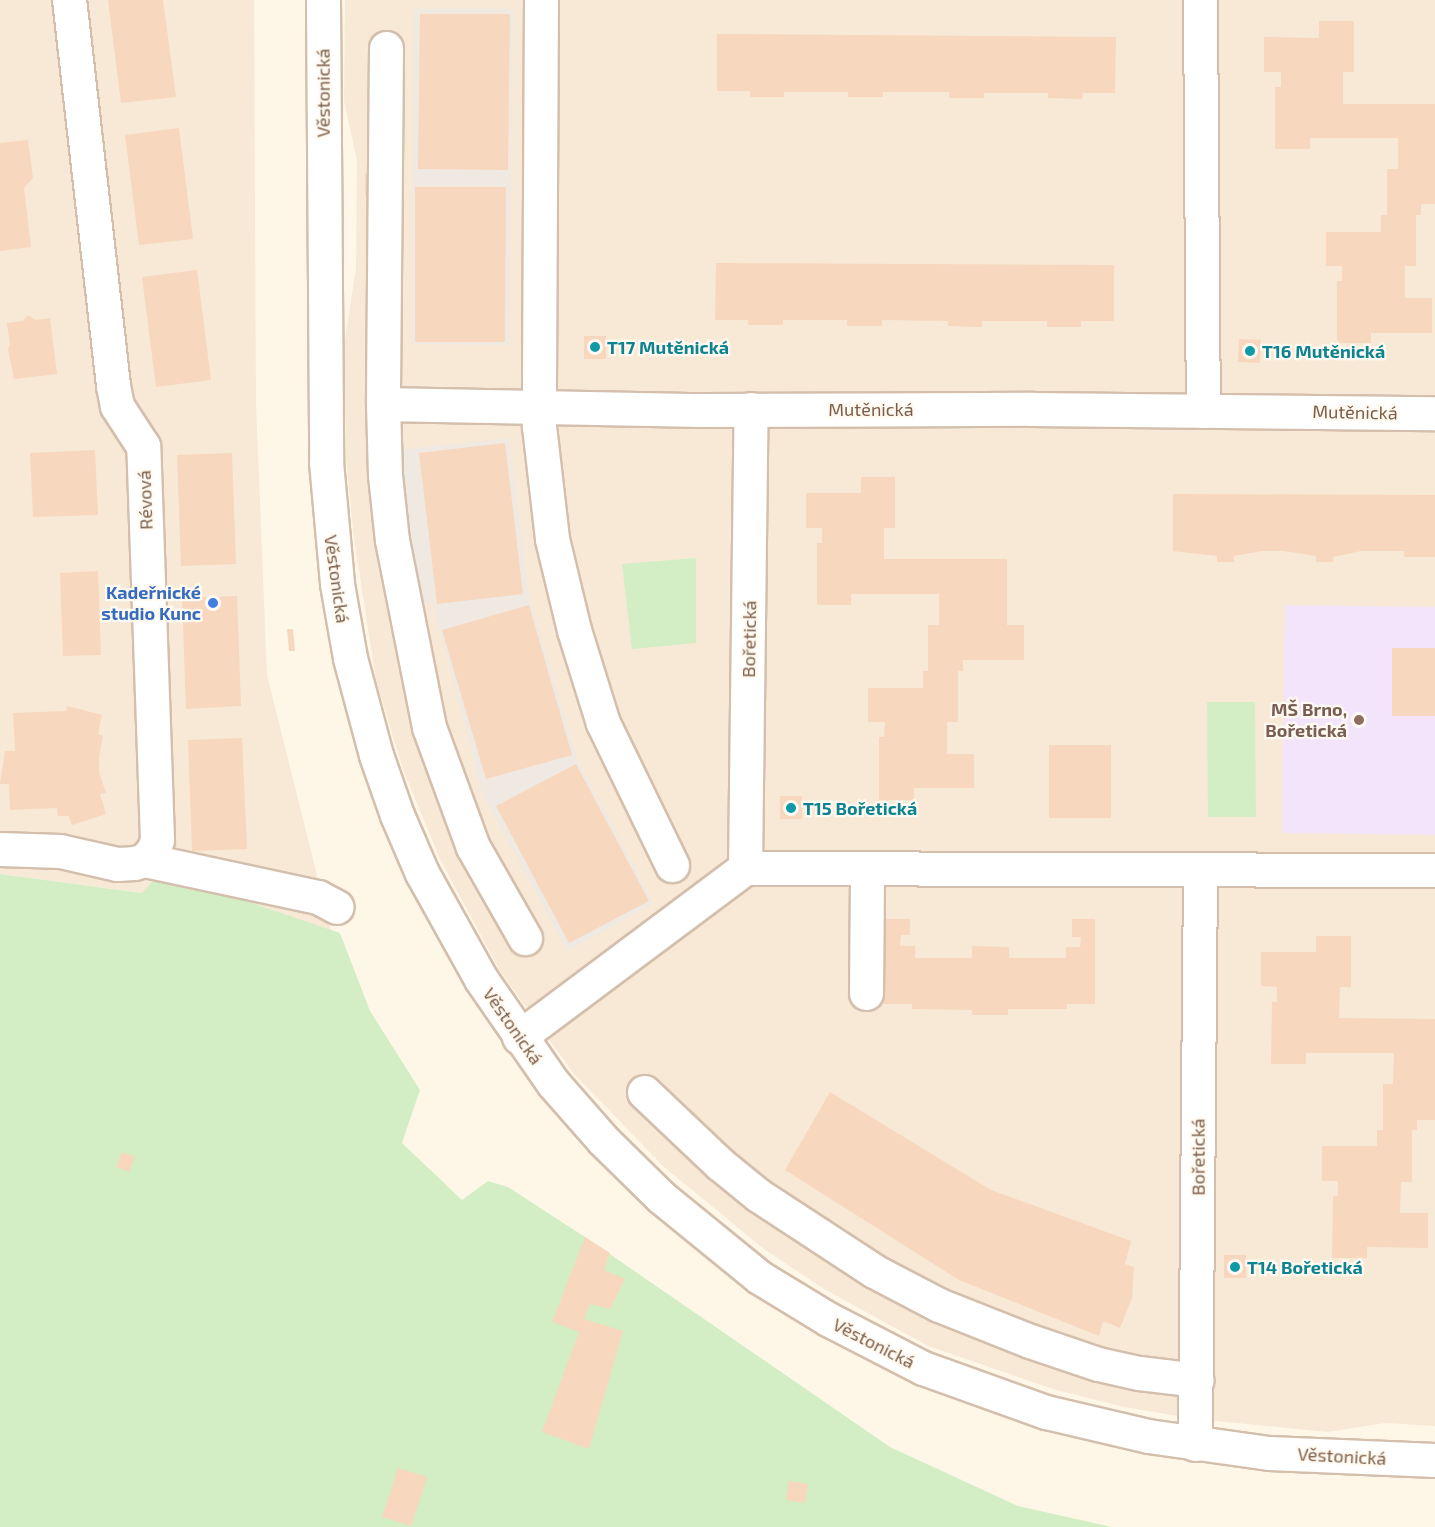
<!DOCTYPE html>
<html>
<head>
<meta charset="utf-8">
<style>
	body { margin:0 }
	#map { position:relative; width:1435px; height:1527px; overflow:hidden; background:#fef7e8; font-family:"Exo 2",sans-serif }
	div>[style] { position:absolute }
	.residential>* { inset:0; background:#f7e9d6 }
	.industrial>* { inset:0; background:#efe9e2 }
	.education>* { inset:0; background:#f4e4fb }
	.green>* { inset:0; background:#d3eec4 }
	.building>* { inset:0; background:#f7d7bd }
	.roads { filter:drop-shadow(2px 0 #d3bfac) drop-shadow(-2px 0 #d3bfac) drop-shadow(0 2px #d3bfac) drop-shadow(0 -2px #d3bfac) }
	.minor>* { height:33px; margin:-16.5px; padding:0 16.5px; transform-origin:16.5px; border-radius:16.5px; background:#fff }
	.dots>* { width:16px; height:16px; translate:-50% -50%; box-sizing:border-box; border:3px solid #fffaf1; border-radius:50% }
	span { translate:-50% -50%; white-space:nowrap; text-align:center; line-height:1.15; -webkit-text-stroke:4.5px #fffaf1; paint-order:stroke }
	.street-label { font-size:18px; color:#7c5d48 }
	.culture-label { font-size:18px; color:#0d838f; font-weight:700 }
	.left { translate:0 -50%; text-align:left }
	.shop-label { font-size:18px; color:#366cbe; font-weight:700 }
	.right { translate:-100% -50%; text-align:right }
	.education-label { font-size:18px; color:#785e54; font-weight:700 }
</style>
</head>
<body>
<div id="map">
	<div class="residential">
		<div style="clip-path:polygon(0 0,254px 0,256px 404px,267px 675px,331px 931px,161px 872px,143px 893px,0 874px)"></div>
		<div style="clip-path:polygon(345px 0,1435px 0,1435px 1426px,1385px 1423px,1328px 1432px,1196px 1419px,1124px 1407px,1053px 1389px,928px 1346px,824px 1289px,764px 1249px,664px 1167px,574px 1074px,500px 971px,440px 859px,402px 767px,376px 680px,354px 539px,346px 458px,344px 346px,356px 268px,357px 161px,344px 101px)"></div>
	</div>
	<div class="industrial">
		<div style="clip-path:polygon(414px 9px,513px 9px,509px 345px,412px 344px)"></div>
		<div style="clip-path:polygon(509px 438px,530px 600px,577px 759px,653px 903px,568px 951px,483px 796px,433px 603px,412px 605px,391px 451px)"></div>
	</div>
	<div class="education">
		<div style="clip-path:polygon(1285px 605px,1435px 607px,1435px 835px,1282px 833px)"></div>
	</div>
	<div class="green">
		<div style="clip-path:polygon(696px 558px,696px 643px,632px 649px,622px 564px)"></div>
		<div style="clip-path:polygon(1207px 702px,1255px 702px,1256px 817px,1208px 817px)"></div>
		<div style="clip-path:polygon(161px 872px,340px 933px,370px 1011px,420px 1090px,402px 1143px,462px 1200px,488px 1181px,508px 1187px,585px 1237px,890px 1447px,1018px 1506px,1112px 1527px,0 1527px,0 874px,142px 893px)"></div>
	</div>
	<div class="building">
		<div style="clip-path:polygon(108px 0,163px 0,176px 97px,121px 103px)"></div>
		<div style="clip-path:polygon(420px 14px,510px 14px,508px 170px,418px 169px)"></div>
		<div style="clip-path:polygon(1319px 21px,1354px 21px,1354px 72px,1343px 72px,1343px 104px,1435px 104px,1435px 204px,1421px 204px,1421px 215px,1416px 215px,1416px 266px,1405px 266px,1405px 298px,1432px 298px,1432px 333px,1371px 333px,1371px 343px,1337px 343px,1337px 281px,1342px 281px,1342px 266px,1326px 266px,1326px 232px,1381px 232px,1381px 215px,1387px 215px,1387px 169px,1398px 169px,1398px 138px,1310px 138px,1310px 149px,1275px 149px,1275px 87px,1281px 87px,1281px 72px,1264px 72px,1264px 37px,1319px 38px)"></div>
		<div style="clip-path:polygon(717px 34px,1116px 37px,1115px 93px,1083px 93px,1082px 99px,1048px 98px,1048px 93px,984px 93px,984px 98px,949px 98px,949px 92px,883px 92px,883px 97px,848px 97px,848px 92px,784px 92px,784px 97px,750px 97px,750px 91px,717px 91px)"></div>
		<div style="clip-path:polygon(179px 128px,193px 239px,139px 245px,125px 135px)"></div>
		<div style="clip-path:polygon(28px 140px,33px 178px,24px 188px,31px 247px,0 251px,0 143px)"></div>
		<div style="clip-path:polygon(365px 173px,371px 173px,371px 195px,365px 195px)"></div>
		<div style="clip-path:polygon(415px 187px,506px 187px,505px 342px,415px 342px)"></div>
		<div style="clip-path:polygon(716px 263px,1114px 265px,1114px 321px,1081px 321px,1081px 327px,1047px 327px,1047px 321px,982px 321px,982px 327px,948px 326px,948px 321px,882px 320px,882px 326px,847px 326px,847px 320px,783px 320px,783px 325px,748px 325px,748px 320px,715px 320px)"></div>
		<div style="clip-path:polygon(197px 270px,211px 380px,156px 387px,142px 277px)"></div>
		<div style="clip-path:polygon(28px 315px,35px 320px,50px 318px,57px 374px,14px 379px,8px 349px,10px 344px,7px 323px,23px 321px)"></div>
		<div style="clip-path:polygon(584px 336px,606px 336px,606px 359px,584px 359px)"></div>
		<div style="clip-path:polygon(1239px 339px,1261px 340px,1260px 363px,1238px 362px)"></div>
		<div style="clip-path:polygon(505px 443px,523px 594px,437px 604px,419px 453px)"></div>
		<div style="clip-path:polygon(95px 450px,98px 515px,33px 517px,30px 453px)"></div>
		<div style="clip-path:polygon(232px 453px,236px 564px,181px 566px,177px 455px)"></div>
		<div style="clip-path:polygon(861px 477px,895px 477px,895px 528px,884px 528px,884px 559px,1007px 559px,1007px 625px,1024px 625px,1024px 660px,963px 660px,963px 671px,958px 671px,958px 722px,947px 722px,947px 754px,974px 754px,974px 788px,914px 788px,914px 800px,879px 800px,879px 737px,884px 737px,885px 722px,868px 722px,868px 688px,923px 688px,923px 671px,928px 671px,928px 625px,939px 625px,939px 594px,851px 594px,851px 605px,817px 605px,817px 543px,822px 543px,822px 528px,806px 528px,806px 493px,861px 493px)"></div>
		<div style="clip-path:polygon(1173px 494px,1435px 495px,1435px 557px,1404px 557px,1404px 551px,1361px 551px,1333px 557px,1333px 562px,1316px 562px,1316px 556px,1283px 551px,1262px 551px,1234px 556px,1234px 562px,1217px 562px,1217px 556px,1173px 551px)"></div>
		<div style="clip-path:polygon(98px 571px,101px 655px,63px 656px,60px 573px)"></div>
		<div style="clip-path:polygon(237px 596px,241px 706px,186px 709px,182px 598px)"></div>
		<div style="clip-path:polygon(529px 605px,572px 755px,486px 779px,442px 630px)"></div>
		<div style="clip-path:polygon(287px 629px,293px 629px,295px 651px,289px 651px)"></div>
		<div style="clip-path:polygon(1392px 648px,1435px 648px,1435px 716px,1392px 716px)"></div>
		<div style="clip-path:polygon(67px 706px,102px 715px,98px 734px,103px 736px,99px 757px,99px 772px,106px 793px,100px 794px,106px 814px,72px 825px,69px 816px,58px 816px,57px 808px,10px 810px,9px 784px,0 784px,5px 751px,15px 751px,13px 713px,66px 711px)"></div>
		<div style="clip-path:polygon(242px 738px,247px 849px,192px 851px,188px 740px)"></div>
		<div style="clip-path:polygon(1049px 745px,1111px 745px,1111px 818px,1049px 818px)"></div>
		<div style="clip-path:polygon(576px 764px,649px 901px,569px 943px,496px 806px)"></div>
		<div style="clip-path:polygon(780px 796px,802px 796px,802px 819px,780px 819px)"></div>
		<div style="clip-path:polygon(885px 919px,910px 919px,910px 935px,901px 935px,900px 946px,915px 946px,915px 958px,972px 958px,972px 946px,1009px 947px,1009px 958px,1066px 958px,1066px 947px,1080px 947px,1081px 937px,1072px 937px,1072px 919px,1095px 919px,1095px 1004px,1067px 1004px,1067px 1009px,1008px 1009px,1008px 1015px,972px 1015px,972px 1010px,912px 1009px,912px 1004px,884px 1004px)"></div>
		<div style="clip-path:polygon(1316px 936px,1351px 936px,1351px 987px,1340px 987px,1339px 1018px,1435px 1019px,1435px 1120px,1417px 1120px,1417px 1130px,1412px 1130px,1412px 1182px,1401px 1182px,1400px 1213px,1428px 1213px,1428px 1248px,1367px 1247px,1367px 1258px,1332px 1258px,1333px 1196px,1338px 1196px,1338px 1181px,1322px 1181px,1322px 1146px,1377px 1146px,1377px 1130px,1383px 1130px,1383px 1084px,1393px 1084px,1394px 1053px,1306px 1053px,1306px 1064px,1271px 1064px,1272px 1002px,1277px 1002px,1277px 987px,1261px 986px,1261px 952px,1316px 952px)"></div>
		<div style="clip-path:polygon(830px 1092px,991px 1190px,1131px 1241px,1125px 1264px,1134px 1267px,1132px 1298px,1120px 1328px,1103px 1321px,1099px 1336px,959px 1280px,785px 1170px)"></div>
		<div style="clip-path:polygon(122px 1152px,135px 1157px,129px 1172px,116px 1167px)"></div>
		<div style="clip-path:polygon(585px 1237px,610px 1253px,604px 1270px,625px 1279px,610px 1309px,590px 1304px,584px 1319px,623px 1331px,589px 1449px,542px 1432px,579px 1332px,552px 1322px)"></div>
		<div style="clip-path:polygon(1224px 1255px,1246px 1255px,1246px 1278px,1224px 1278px)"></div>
		<div style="clip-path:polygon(398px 1468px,427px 1477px,411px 1526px,382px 1517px)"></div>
		<div style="clip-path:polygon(789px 1481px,808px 1484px,805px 1503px,786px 1500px)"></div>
	</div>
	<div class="roads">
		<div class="minor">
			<div style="left:323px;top:0;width:462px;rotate:89.6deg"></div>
			<div style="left:326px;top:462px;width:122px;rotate:84.8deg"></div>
			<div style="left:337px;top:584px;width:75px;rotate:80deg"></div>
			<div style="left:350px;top:658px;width:100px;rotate:75deg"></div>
			<div style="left:376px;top:755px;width:64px;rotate:70.7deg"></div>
			<div style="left:397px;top:815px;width:63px;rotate:66.7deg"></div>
			<div style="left:422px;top:873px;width:121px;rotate:60.9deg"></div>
			<div style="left:481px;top:979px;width:126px;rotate:55.3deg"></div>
			<div style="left:553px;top:1083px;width:76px;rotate:48.7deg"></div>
			<div style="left:603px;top:1140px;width:81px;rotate:44.5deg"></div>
			<div style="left:661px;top:1197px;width:127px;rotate:39.2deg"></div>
			<div style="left:759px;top:1277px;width:81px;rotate:31.3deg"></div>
			<div style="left:828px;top:1319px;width:107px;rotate:27.3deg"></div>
			<div style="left:923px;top:1368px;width:131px;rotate:19.7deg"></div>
			<div style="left:1046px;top:1412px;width:105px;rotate:13.2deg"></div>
			<div style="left:1148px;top:1436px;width:122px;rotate:8deg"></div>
			<div style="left:1269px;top:1453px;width:166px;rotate:2.4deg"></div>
			<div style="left:541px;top:0;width:426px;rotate:90.3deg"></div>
			<div style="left:539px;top:426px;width:114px;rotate:83.4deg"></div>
			<div style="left:552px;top:539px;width:94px;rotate:76.4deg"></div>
			<div style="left:574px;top:630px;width:97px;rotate:72.7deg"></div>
			<div style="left:603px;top:723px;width:158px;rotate:64.1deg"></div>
			<div style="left:1200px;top:0;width:411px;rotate:89.6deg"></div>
			<div style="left:386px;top:48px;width:356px;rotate:90.5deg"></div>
			<div style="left:383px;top:404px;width:71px;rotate:88.4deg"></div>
			<div style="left:385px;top:475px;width:65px;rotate:83.9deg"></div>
			<div style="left:392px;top:540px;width:191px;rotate:78.8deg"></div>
			<div style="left:429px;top:727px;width:128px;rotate:69.9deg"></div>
			<div style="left:473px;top:847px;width:105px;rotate:60.3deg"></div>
			<div style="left:383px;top:404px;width:319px;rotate:1.1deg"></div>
			<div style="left:702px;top:410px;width:330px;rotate:-0.2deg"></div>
			<div style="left:1032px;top:409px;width:403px;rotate:0.6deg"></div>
			<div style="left:0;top:849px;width:60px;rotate:1.9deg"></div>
			<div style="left:60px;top:851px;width:58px;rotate:12.8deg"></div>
			<div style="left:117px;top:864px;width:17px;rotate:-3deg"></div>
			<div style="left:134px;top:863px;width:11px;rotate:-15deg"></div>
			<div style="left:145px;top:860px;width:14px;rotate:-51deg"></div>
			<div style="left:154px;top:849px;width:10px;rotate:-73deg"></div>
			<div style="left:157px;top:839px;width:393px;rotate:-92deg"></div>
			<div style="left:143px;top:446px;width:48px;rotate:-123deg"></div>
			<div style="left:117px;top:406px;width:21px;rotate:-101deg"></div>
			<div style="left:113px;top:385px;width:388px;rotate:-96.5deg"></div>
			<div style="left:145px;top:860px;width:177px;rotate:12.1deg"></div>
			<div style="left:318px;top:897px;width:21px;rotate:28deg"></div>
			<div style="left:745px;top:868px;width:459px;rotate:-89.3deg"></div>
			<div style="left:866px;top:993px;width:124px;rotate:-89.5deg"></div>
			<div style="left:519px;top:1037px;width:282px;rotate:-36.8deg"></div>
			<div style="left:745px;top:868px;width:690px;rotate:0.17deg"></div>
			<div style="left:644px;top:1092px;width:105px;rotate:43.5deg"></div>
			<div style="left:720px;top:1164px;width:49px;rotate:39.2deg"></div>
			<div style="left:758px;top:1195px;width:139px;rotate:33.2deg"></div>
			<div style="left:874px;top:1271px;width:73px;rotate:27.6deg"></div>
			<div style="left:939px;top:1305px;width:98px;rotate:21.6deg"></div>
			<div style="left:1030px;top:1341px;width:72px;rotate:18.7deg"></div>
			<div style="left:1098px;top:1364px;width:42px;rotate:12.4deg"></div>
			<div style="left:1139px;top:1373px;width:58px;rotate:6.9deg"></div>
			<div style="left:1195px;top:1444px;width:574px;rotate:-89.5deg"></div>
		</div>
	</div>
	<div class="dots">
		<div style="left:595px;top:347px;background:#0f9aa8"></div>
		<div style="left:1250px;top:351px;background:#0f9aa8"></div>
		<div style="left:213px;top:603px;background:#3f7fe0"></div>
		<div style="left:1359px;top:720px;background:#8d6e63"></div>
		<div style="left:791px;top:808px;background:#0f9aa8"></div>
		<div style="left:1235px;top:1267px;background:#0f9aa8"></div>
	</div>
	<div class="street-label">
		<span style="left:323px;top:93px;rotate:-90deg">Věstonická</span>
		<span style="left:871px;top:409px">Mutěnická</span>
		<span style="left:1355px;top:412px;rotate:1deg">Mutěnická</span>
		<span style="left:145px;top:500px;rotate:-92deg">Révová</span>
		<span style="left:337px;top:579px;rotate:82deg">Věstonická</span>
		<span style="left:749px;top:639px;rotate:-89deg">Bořetická</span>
		<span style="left:513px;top:1026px;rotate:55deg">Věstonická</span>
		<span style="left:1198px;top:1157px;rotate:-90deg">Bořetická</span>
		<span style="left:874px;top:1343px;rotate:27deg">Věstonická</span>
		<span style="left:1342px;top:1456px;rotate:3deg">Věstonická</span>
	</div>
	<div class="culture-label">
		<span class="left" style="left:607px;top:347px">T17 Mutěnická</span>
		<span class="left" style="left:1262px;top:351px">T16 Mutěnická</span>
		<span class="left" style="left:803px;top:808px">T15 Bořetická</span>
		<span class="left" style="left:1247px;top:1267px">T14 Bořetická</span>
	</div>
	<div class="shop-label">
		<span class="right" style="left:201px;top:603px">Kadeřnické<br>studio Kunc</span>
	</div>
	<div class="education-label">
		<span class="right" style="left:1347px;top:720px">MŠ Brno,<br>Bořetická</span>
	</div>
</div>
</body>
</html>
